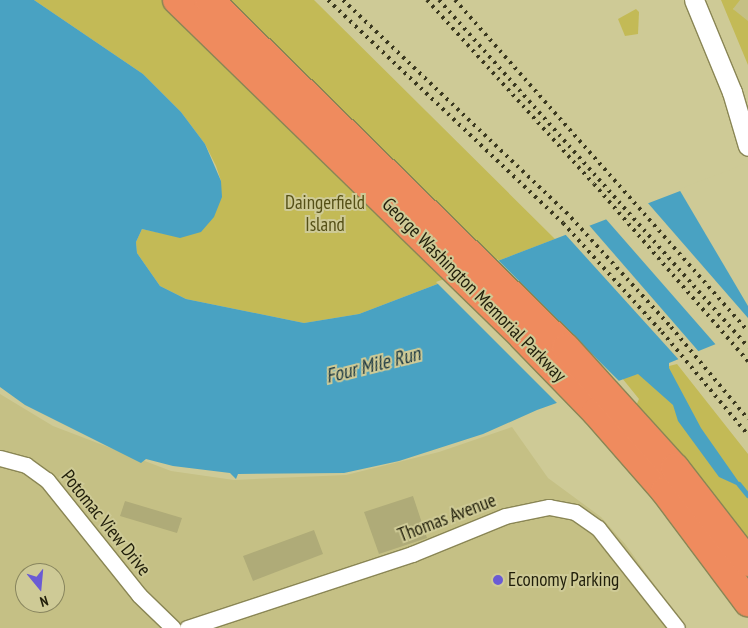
<!DOCTYPE html>
<html>
<head>
<meta charset="utf-8">
<style>
	body { margin:0 }
	#map { position:relative; width:748px; height:628px; overflow:hidden; background:#ceca96; font-family:"PT Sans Narrow",sans-serif }
	div>[style] { position:absolute }
	.built>* { inset:0; background:#c5c085 }
	.green>* { inset:0; background:#c3ba56 }
	.water>* { inset:0; background:#49a2c2 }
	.pier>* { inset:0; background:#ceca96 }
	.stream>* { height:4.5px; margin:-2.25px; padding:0 2.25px; transform-origin:2.25px; border-radius:2.25px; background:#49a2c2 }
	.building>* { inset:0; background:#afab78 }
	.roads { filter:drop-shadow(1px 0 #8a8655) drop-shadow(-1px 0 #8a8655) drop-shadow(0 1px #8a8655) drop-shadow(0 -1px #8a8655) }
	.minor>* { height:15px; margin:-7.5px; padding:0 7.5px; transform-origin:7.5px; border-radius:7.5px; background:#fff }
	.tertiary>* { height:19px; margin:-9.5px; padding:0 9.5px; transform-origin:9.5px; border-radius:9.5px; background:#fff }
	.motorway>* { height:28px; margin:-14px; padding:0 14px; transform-origin:14px; border-radius:14px; background:#ef8b5e }
	.rail>* { height:4px; margin-top:-2px; transform-origin:0; background:repeating-linear-gradient(90deg,#3a381f 0 2.5px,transparent 0 7.5px) }
	.dots>* { width:14px; height:14px; translate:-50% -50%; box-sizing:border-box; border:2px solid #ceca96; border-radius:50% }
	span { translate:-50% -50%; white-space:nowrap; text-align:center; line-height:1.15; -webkit-text-stroke:4px #ceca96; paint-order:stroke }
	.park-label { font-size:19px; color:#555016 }
	.street-label { font-size:19px; color:#201e0a }
	.poi-label { font-size:19px; color:#201e0a }
	.left { translate:0 -50%; text-align:left }
	.water-label { font-size:20px; color:#1c3842; font-style:italic }
	.north { position:absolute; left:15px; top:563px; width:50px; height:50px; box-sizing:border-box; background:#ceca96; border:1px solid #88855e; border-radius:50%; rotate:163deg; font-size:14px; font-weight:700; line-height:20px; text-align:center; color:#201e0a }
	.north::after { content:''; display:block; margin:auto; width:18px; height:22px; background:#6a5bd4; clip-path:polygon(50% 0,100% 100%,50% 72%,0 100%) }
</style>
</head>
<body>
<div id="map">
	<div class="built">
		<div style="clip-path:polygon(730px 0,748px 0,748px 43px)"></div>
		<div style="clip-path:polygon(evenodd,0 394px,53px 426px,171px 471px,234px 480px,346px 475px,439px 452px,512px 427px,548px 478px,601px 517px,625px 544px,686px 628px,0 628px,0 394px,25px 573px,55px 573px,55px 603px,25px 603px,25px 573px)"></div>
	</div>
	<div class="green">
		<div style="clip-path:polygon(34px 0,314px 0,555px 239px,359px 314px,304px 323px,186px 299px,160px 286px,137px 253px,136px 242px,142px 229px,165px 234px,221px 181px,216px 166px,205px 144px,181px 112px,143px 74px)"></div>
		<div style="clip-path:polygon(721px 0,740px 0,733px 9px,748px 21px,748px 65px)"></div>
		<div style="clip-path:polygon(636px 9px,639px 12px,638px 34px,625px 36px,618px 19px)"></div>
		<div style="clip-path:polygon(677px 364px,748px 454px,748px 547px,635px 408px,639px 399px,622px 378px)"></div>
	</div>
	<div class="water">
		<div style="clip-path:polygon(0 0,34px 0,143px 74px,181px 112px,205px 144px,221px 181px,222px 197px,214px 217px,201px 232px,180px 238px,142px 229px,136px 242px,137px 253px,160px 286px,186px 299px,304px 323px,359px 314px,748px 165px,748px 331px,669px 363px,669px 368px,701px 428px,743px 488px,719px 477px,678px 421px,673px 405px,638px 374px,537px 410px,483px 434px,399px 461px,344px 473px,238px 474px,236px 479px,230px 473px,173px 466px,146px 459px,141px 463px,25px 405px,0 387px)"></div>
	</div>
	<div class="pier">
		<div style="clip-path:polygon(748px 163px,748px 306px,679px 189px)"></div>
		<div style="clip-path:polygon(647px 202px,748px 318px,748px 334px,717px 346px,605px 218px)"></div>
		<div style="clip-path:polygon(588px 224px,700px 353px,680px 361px,564px 233px)"></div>
		<div style="clip-path:polygon(497px 259px,619px 381px,559px 405px,436px 282px)"></div>
	</div>
	<div class="stream">
		<div style="left:739px;top:484px;width:14px;rotate:51deg"></div>
	</div>
	<div class="building">
		<div style="clip-path:polygon(413px 496px,427px 538px,379px 554px,364px 512px)"></div>
		<div style="clip-path:polygon(125px 501px,182px 518px,177px 533px,120px 516px)"></div>
		<div style="clip-path:polygon(314px 530px,323px 554px,253px 581px,243px 556px)"></div>
	</div>
	<div class="roads">
		<div class="minor">
			<div style="left:0;top:458px;width:27px;rotate:15deg"></div>
			<div style="left:26px;top:465px;width:26px;rotate:36deg"></div>
			<div style="left:47px;top:480px;width:147px;rotate:51.3deg"></div>
			<div style="left:139px;top:595px;width:47px;rotate:44.1deg"></div>
			<div style="left:187px;top:628px;width:237px;rotate:-18.2deg"></div>
			<div style="left:412px;top:554px;width:100px;rotate:-22.2deg"></div>
			<div style="left:505px;top:516px;width:45px;rotate:-11.6deg"></div>
			<div style="left:549px;top:507px;width:26px;rotate:11deg"></div>
			<div style="left:575px;top:512px;width:28px;rotate:35deg"></div>
			<div style="left:598px;top:528px;width:127px;rotate:51.7deg"></div>
		</div>
		<div class="tertiary">
			<div style="left:694px;top:0;width:100px;rotate:67.6deg"></div>
			<div style="left:732px;top:92px;width:56px;rotate:73.5deg"></div>
		</div>
		<div class="motorway">
			<div style="left:177px;top:0;width:483px;rotate:44.2deg"></div>
			<div style="left:523px;top:337px;width:105px;rotate:45.8deg"></div>
			<div style="left:596px;top:412px;width:105px;rotate:48.9deg"></div>
			<div style="left:665px;top:491px;width:139px;rotate:53.2deg"></div>
			<div style="left:209px;top:0;width:499px;rotate:44.3deg"></div>
			<div style="left:566px;top:348px;width:162px;rotate:47.8deg"></div>
			<div style="left:675px;top:468px;width:119px;rotate:52.2deg"></div>
		</div>
	</div>
	<div class="rail">
		<div style="left:328px;top:0;width:324px;rotate:43.5deg"></div>
		<div style="left:563px;top:223px;width:147px;rotate:47.8deg"></div>
		<div style="left:662px;top:332px;width:134px;rotate:50.1deg"></div>
		<div style="left:343px;top:0;width:308px;rotate:43.6deg"></div>
		<div style="left:566px;top:212px;width:156px;rotate:47.6deg"></div>
		<div style="left:671px;top:327px;width:120px;rotate:50.1deg"></div>
		<div style="left:427px;top:0;width:248px;rotate:47.8deg"></div>
		<div style="left:594px;top:184px;width:235px;rotate:49deg"></div>
		<div style="left:439px;top:0;width:465px;rotate:48.3deg"></div>
		<div style="left:455px;top:0;width:442px;rotate:48.5deg"></div>
	</div>
	<div class="dots">
		<div style="left:498px;top:580px;background:#6a5bd4"></div>
	</div>
	<div class="park-label">
		<span style="left:325px;top:214px">Daingerfield<br>Island</span>
	</div>
	<div class="street-label">
		<span style="left:474px;top:290px;rotate:45deg">George Washington Memorial Parkway</span>
		<span style="left:447px;top:518px;rotate:-21deg">Thomas Avenue</span>
		<span style="left:106px;top:523px;rotate:51deg">Potomac View Drive</span>
	</div>
	<div class="poi-label">
		<span class="left" style="left:508px;top:580px">Economy Parking</span>
	</div>
	<div class="water-label">
		<span style="left:373px;top:365px;rotate:-14deg">Four Mile Run</span>
	</div>
	<div class="north">N</div>
</div>
</body>
</html>
